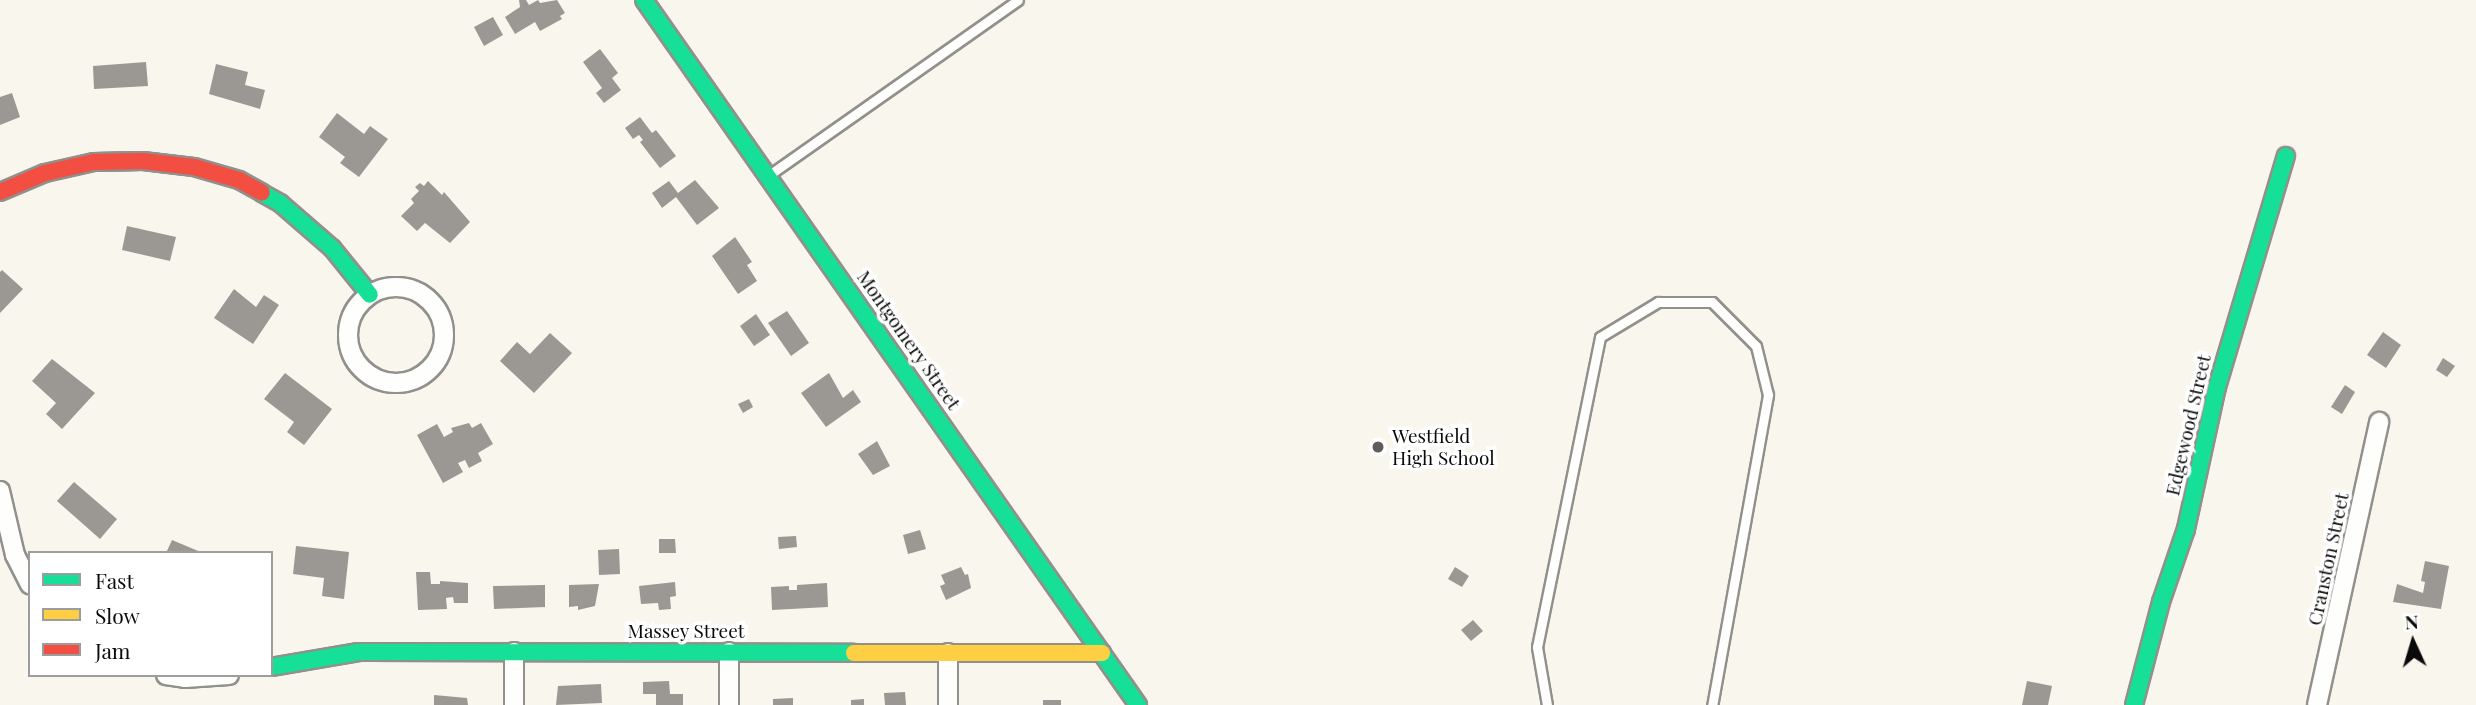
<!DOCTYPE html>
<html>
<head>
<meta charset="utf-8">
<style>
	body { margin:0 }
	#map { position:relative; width:2476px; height:705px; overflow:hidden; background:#f9f6ed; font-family:"Playfair Display",serif }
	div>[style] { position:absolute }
	.building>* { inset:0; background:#9b9894 }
	.roads { filter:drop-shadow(2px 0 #92908c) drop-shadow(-2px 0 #92908c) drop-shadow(0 2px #92908c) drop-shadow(0 -2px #92908c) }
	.lane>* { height:9px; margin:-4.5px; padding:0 4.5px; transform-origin:4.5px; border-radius:4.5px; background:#fefefc }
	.street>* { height:18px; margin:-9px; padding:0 9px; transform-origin:9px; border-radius:9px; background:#fefefc }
	.street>.ring { margin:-9px; padding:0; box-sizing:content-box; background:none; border:18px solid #fefefc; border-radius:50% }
	.fast>* { height:16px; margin:-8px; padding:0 8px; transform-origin:8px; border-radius:8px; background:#16e098 }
	.slow>* { height:16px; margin:-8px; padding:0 8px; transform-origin:8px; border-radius:8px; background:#ffcf43 }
	.jam>* { height:16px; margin:-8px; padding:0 8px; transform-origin:8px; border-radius:8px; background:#f24e42 }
	.dots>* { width:19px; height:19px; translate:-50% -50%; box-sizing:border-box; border:4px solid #fff; border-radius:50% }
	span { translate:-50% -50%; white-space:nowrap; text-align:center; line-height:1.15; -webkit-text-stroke:7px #fff; paint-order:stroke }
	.street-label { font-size:19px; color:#0a0a0a }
	.poi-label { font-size:19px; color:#0a0a0a }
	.left { translate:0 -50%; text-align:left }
	.legend { position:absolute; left:28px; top:551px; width:245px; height:126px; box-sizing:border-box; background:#fff; border:2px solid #9d9d9d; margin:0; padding:9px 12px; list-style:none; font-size:21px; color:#0a0a0a }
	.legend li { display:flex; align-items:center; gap:14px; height:35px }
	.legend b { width:35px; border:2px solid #9d9d9d }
	.north { position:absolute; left:2378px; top:607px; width:70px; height:70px; -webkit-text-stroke:5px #fff; paint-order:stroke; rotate:356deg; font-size:19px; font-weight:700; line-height:28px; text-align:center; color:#0a0a0a }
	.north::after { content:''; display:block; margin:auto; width:24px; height:32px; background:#0a0a0a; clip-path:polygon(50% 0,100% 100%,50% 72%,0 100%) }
</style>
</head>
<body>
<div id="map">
	<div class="building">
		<div style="clip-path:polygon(519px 0,526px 0,529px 5px,538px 0,540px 3px,557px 0,565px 13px,560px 16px,562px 19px,540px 31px,535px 22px,515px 34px,505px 17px,520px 7px)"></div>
		<div style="clip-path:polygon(493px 17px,503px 35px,484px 46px,474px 27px)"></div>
		<div style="clip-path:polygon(600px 49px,618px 73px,612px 78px,621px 90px,604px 103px,596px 93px,602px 88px,583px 62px)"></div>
		<div style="clip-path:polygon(146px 62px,148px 86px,94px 89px,93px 66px)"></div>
		<div style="clip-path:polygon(216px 64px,248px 72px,245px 85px,265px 90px,260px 109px,209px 94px)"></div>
		<div style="clip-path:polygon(12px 93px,20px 117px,0 125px,0 97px)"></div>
		<div style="clip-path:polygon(337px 113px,364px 134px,370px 126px,388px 139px,359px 177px,340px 163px,345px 157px,319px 137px)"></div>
		<div style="clip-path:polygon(640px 117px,652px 133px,656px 130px,676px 156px,660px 168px,640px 142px,643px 140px,639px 135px,633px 139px,625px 128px)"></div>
		<div style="clip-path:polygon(695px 180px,719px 208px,697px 225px,676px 197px,662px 208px,652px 193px,669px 181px,678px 193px)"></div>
		<div style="clip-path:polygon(428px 181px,442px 195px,444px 192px,470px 222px,450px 243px,425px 223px,417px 231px,401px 216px,414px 203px,411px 199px,419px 191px,415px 187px,420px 183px,424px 186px)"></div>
		<div style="clip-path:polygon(127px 226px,176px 237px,170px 261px,122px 250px)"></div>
		<div style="clip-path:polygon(735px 237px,752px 262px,747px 265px,757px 281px,738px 294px,712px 256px)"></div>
		<div style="clip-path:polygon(2px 270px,23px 289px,0 313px,0 272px)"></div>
		<div style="clip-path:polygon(234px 289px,256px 307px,264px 295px,279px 305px,253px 344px,214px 318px)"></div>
		<div style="clip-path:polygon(787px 311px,809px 343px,791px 356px,768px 323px)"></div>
		<div style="clip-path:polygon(756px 314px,770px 335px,754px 346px,740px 326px)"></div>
		<div style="clip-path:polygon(2383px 332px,2401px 345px,2386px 368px,2367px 355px)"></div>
		<div style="clip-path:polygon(550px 333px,572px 353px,534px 393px,500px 361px,517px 342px,530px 354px)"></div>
		<div style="clip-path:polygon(2443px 358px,2455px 366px,2447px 377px,2436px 370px)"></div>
		<div style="clip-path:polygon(52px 359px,95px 393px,62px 429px,46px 414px,56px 403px,32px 381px)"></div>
		<div style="clip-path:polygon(285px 373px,332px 409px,304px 445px,287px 432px,294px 422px,264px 399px)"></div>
		<div style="clip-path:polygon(829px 373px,843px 398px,853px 390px,861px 402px,826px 427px,801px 393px)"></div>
		<div style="clip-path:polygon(2345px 385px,2355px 392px,2342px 414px,2331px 407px)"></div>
		<div style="clip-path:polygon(749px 399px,753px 407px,743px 413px,738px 404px)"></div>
		<div style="clip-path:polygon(469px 423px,472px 428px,481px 423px,493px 444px,478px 453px,482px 461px,469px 468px,465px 460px,458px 463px,463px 472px,443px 483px,417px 435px,437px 424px,444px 437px,453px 432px,451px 428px)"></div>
		<div style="clip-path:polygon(877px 441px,890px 466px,873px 475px,858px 454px)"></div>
		<div style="clip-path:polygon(74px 482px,117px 519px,100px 539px,57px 501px)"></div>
		<div style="clip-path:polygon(920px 530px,926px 549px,908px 554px,903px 535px)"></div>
		<div style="clip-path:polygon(796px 536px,797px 547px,779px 549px,778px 537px)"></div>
		<div style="clip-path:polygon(659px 539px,675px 539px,676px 553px,659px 553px)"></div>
		<div style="clip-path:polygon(172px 540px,203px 553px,166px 553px)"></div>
		<div style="clip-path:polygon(296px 546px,349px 552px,344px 599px,322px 596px,324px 578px,293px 574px)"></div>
		<div style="clip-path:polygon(619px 549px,620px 574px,599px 575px,598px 550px)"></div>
		<div style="clip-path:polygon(2425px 561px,2449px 566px,2441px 609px,2393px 602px,2397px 584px,2423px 593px,2425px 582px,2421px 581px)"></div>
		<div style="clip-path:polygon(961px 567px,965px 575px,968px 574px,971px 588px,946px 600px,940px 586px,945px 584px,941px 575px)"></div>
		<div style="clip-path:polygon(1455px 567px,1469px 576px,1462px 587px,1448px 579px)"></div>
		<div style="clip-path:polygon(416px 572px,430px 572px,431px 584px,440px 584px,440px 581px,468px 583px,468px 603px,454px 603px,453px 597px,446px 598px,447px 609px,418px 610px)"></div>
		<div style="clip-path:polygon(675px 582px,676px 596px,670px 597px,671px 609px,659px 610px,658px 603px,641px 604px,639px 586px)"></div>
		<div style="clip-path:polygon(827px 583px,828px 607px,772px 610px,771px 587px,789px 586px,789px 590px,797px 590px,797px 585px)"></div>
		<div style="clip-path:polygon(599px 584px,595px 606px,578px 610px,578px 606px,569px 607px,569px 585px)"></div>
		<div style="clip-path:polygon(545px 585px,545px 607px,494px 609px,493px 586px)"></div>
		<div style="clip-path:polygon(1473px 620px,1483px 631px,1471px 641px,1461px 630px)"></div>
		<div style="clip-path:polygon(669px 681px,670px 694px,683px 694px,683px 705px,656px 705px,656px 694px,643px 694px,643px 682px)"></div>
		<div style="clip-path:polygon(2027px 681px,2052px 686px,2048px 705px,2022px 705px)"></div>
		<div style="clip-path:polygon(601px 684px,602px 703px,556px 705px,558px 686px)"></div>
		<div style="clip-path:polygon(905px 692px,906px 705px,885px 705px,884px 693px)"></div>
		<div style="clip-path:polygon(434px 695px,467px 698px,468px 705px,434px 705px)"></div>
		<div style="clip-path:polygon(793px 698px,793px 705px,773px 705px,773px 699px)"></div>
		<div style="clip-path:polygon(864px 699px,864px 705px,851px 705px,851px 700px)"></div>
		<div style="clip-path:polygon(1043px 700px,1061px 700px,1061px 705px,1043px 705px)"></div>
	</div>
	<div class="roads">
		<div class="lane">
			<div style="left:769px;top:175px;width:304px;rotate:-35.1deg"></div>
			<div style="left:1547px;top:705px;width:59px;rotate:-99.8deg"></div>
			<div style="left:1537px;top:647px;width:316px;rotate:-78.5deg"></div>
			<div style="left:1600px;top:337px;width:68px;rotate:-31.1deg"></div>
			<div style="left:1658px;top:302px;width:54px"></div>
			<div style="left:1712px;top:302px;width:62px;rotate:45deg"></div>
			<div style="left:1756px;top:346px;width:50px;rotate:76.2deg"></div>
			<div style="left:1768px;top:395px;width:315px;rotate:100.2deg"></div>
		</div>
		<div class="street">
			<div class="ring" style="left:348px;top:287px;width:78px;height:78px"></div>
			<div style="left:0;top:491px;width:66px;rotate:76.8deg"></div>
			<div style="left:15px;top:555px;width:33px;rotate:63deg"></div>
			<div style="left:514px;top:652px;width:53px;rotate:90deg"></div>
			<div style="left:729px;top:652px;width:53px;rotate:90deg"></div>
			<div style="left:166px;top:675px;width:19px;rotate:9deg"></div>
			<div style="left:185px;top:678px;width:44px;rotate:-3.9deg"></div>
			<div style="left:948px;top:705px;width:52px;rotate:-90deg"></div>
			<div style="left:2317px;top:705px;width:290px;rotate:-77.6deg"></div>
		</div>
		<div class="fast">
			<div style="left:644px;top:0;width:861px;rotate:54.98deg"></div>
			<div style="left:262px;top:193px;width:21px;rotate:29deg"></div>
			<div style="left:280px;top:203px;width:69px;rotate:40.9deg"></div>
			<div style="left:332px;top:248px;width:60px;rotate:51deg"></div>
			<div style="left:271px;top:667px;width:89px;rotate:-9.7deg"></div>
			<div style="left:359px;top:652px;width:495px;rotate:0.1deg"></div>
			<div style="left:2134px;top:705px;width:106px;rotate:-75.3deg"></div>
			<div style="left:2161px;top:602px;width:77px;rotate:-71.1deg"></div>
			<div style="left:2186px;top:529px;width:145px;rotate:-77.7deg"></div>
			<div style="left:2217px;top:387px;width:241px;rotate:-73.4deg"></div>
		</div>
		<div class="slow">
			<div style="left:854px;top:653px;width:248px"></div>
		</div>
		<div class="jam">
			<div style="left:0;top:192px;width:49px;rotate:-22.9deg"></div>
			<div style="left:45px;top:173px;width:50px;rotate:-12.7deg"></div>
			<div style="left:94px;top:162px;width:49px;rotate:-1.2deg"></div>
			<div style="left:143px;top:161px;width:51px;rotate:6.7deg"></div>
			<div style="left:194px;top:167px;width:47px;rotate:16.1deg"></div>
			<div style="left:239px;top:180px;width:26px;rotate:29deg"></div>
		</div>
	</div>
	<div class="dots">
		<div style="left:1378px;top:447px;background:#5e5d59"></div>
	</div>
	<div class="street-label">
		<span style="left:909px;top:340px;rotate:55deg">Montgomery Street</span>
		<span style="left:2188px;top:425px;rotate:-77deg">Edgewood Street</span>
		<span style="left:2328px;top:559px;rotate:-78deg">Cranston Street</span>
		<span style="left:686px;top:631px">Massey Street</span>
	</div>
	<div class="poi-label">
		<span class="left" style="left:1392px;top:447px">Westfield<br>High School</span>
	</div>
	<ul class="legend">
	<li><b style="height:9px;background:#16e098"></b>Fast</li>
	<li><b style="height:9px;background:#ffcf43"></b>Slow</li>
	<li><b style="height:9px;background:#f24e42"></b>Jam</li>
	</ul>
	<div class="north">N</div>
</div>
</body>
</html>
